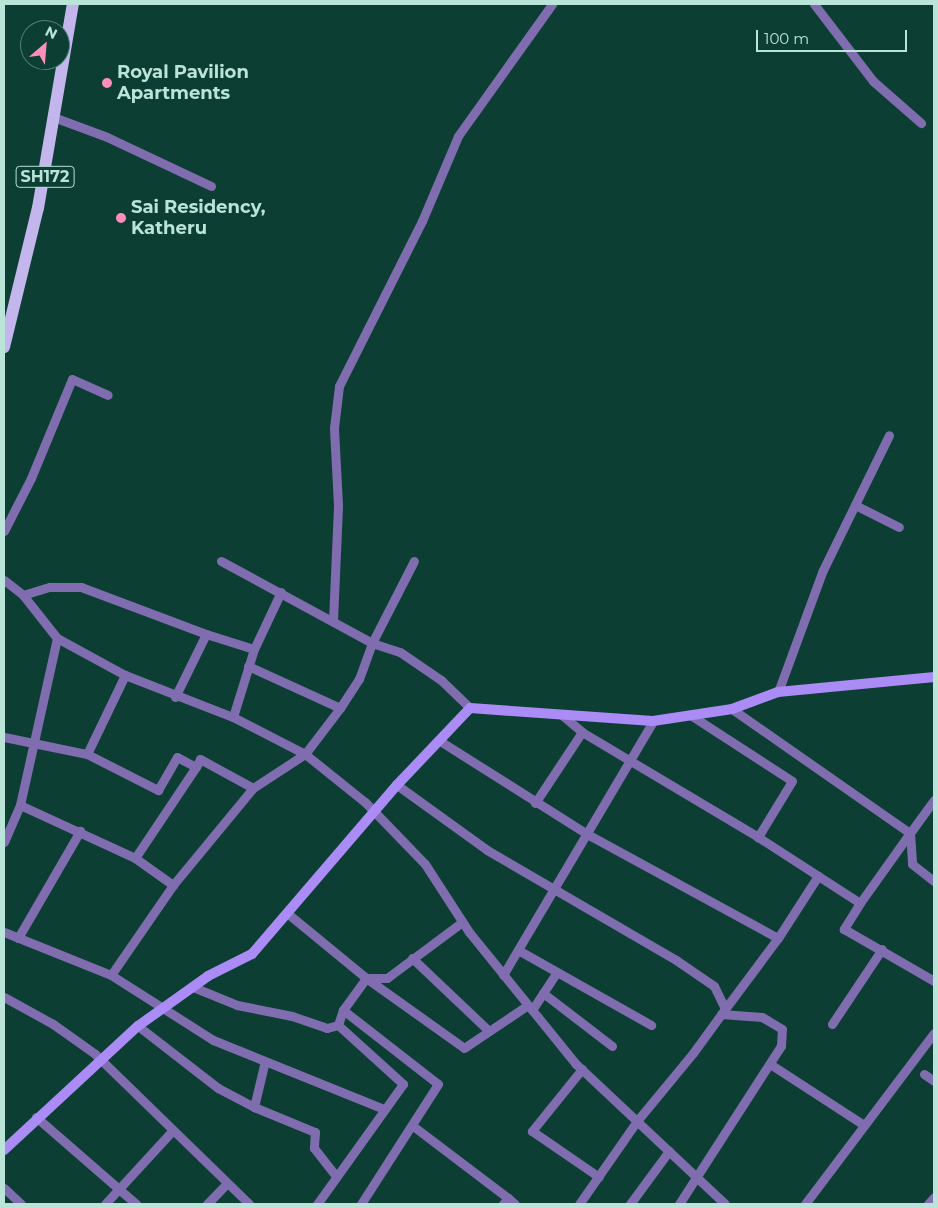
<!DOCTYPE html>
<html>
<head>
<meta charset="utf-8">
<style>
	body { margin:0 }
	#map { position:relative; width:938px; height:1208px; overflow:hidden; background:#0d3e34; font-family:Montserrat,sans-serif }
	div>[style] { position:absolute }
	.minor>* { height:9px; margin:-4.5px; padding:0 4.5px; transform-origin:4.5px; border-radius:4.5px; background:#806db0 }
	.secondary>* { height:10px; margin:-5px; padding:0 5px; transform-origin:5px; border-radius:5px; background:#ab8bf5 }
	.primary>* { height:12px; margin:-6px; padding:0 6px; transform-origin:6px; border-radius:6px; background:#c3b6ec }
	.dots>* { width:14px; height:14px; translate:-50% -50%; box-sizing:border-box; border:2px solid #0d3e34; border-radius:50% }
	span { translate:-50% -50%; white-space:nowrap; text-align:center; line-height:1.15; -webkit-text-stroke:5px #0d3e34; paint-order:stroke }
	.shield-label span { padding:1px 4px; background:#0d3e34; border:1px solid; border-radius:4px; -webkit-text-stroke-width:0 }
	.shield-label { font-size:16px; color:#bbe4d8; font-weight:700 }
	.poi-label { font-size:18px; color:#bbe4d8; font-weight:700 }
	.left { translate:0 -50%; text-align:left }
	.frame { position:absolute; inset:0; border:5px solid #bbe4d8; pointer-events:none }
	.north { position:absolute; left:20px; top:20px; width:50px; height:50px; box-sizing:border-box; background:#0d3e34; border:1px solid #538076; border-radius:50%; rotate:27deg; font-size:14px; font-weight:700; line-height:20px; text-align:center; color:#bbe4d8 }
	.north::after { content:''; display:block; margin:auto; width:18px; height:22px; background:#ff8eba; clip-path:polygon(50% 0,100% 100%,50% 72%,0 100%) }
	.scale { position:absolute; left:756px; top:30px; width:151px; height:22px; box-sizing:border-box; border:2px solid #bbe4d8; border-top:0; padding-left:6px; font-size:15px; line-height:18px; white-space:nowrap; color:#bbe4d8; -webkit-text-stroke:4px #0d3e34; paint-order:stroke }
</style>
</head>
<body>
<div id="map">
	<div class="minor">
		<div style="left:814px;top:4px;width:97px;rotate:52.5deg"></div>
		<div style="left:873px;top:81px;width:64px;rotate:41.2deg"></div>
		<div style="left:56px;top:118px;width:54px;rotate:20.4deg"></div>
		<div style="left:107px;top:137px;width:115px;rotate:25.2deg"></div>
		<div style="left:855px;top:505px;width:49px;rotate:26.6deg"></div>
		<div style="left:4px;top:531px;width:59px;rotate:-63deg"></div>
		<div style="left:31px;top:478px;width:107px;rotate:-67.5deg"></div>
		<div style="left:72px;top:379px;width:39px;rotate:24deg"></div>
		<div style="left:221px;top:561px;width:172px;rotate:28.5deg"></div>
		<div style="left:372px;top:643px;width:29px;rotate:18deg"></div>
		<div style="left:400px;top:652px;width:50px;rotate:34.3deg"></div>
		<div style="left:441px;top:680px;width:40px;rotate:44deg"></div>
		<div style="left:4px;top:580px;width:24px;rotate:38deg"></div>
		<div style="left:23px;top:595px;width:55px;rotate:51.7deg"></div>
		<div style="left:57px;top:638px;width:77px;rotate:28.6deg"></div>
		<div style="left:125px;top:675px;width:116px;rotate:21.3deg"></div>
		<div style="left:233px;top:717px;width:81px;rotate:27.2deg"></div>
		<div style="left:305px;top:754px;width:77px;rotate:38.7deg"></div>
		<div style="left:365px;top:802px;width:86px;rotate:45.9deg"></div>
		<div style="left:425px;top:864px;width:81px;rotate:57.1deg"></div>
		<div style="left:469px;top:932px;width:170px;rotate:51deg"></div>
		<div style="left:576px;top:1064px;width:204px;rotate:43.2deg"></div>
		<div style="left:23px;top:595px;width:28px;rotate:-17deg"></div>
		<div style="left:50px;top:587px;width:31px"></div>
		<div style="left:81px;top:587px;width:134px;rotate:20.6deg"></div>
		<div style="left:206px;top:634px;width:50px;rotate:17.4deg"></div>
		<div style="left:254px;top:649px;width:71px;rotate:107.2deg"></div>
		<div style="left:333px;top:621px;width:116px;rotate:-87.5deg"></div>
		<div style="left:338px;top:505px;width:77px;rotate:-93deg"></div>
		<div style="left:334px;top:428px;width:42px;rotate:-83.2deg"></div>
		<div style="left:339px;top:386px;width:185px;rotate:-63.3deg"></div>
		<div style="left:422px;top:221px;width:92px;rotate:-67deg"></div>
		<div style="left:458px;top:136px;width:162px;rotate:-54.5deg"></div>
		<div style="left:254px;top:649px;width:63px;rotate:-64.7deg"></div>
		<div style="left:248px;top:666px;width:101px;rotate:24.5deg"></div>
		<div style="left:778px;top:692px;width:130px;rotate:-69.8deg"></div>
		<div style="left:823px;top:570px;width:150px;rotate:-63.9deg"></div>
		<div style="left:175px;top:697px;width:70px;rotate:-63.8deg"></div>
		<div style="left:732px;top:709px;width:217px;rotate:34.9deg"></div>
		<div style="left:910px;top:833px;width:41px;rotate:-54deg"></div>
		<div style="left:562px;top:715px;width:26px;rotate:40deg"></div>
		<div style="left:582px;top:732px;width:205px;rotate:30.8deg"></div>
		<div style="left:758px;top:837px;width:121px;rotate:32.9deg"></div>
		<div style="left:860px;top:903px;width:86px;rotate:-54.5deg"></div>
		<div style="left:910px;top:833px;width:31px;rotate:86deg"></div>
		<div style="left:912px;top:864px;width:28px;rotate:38deg"></div>
		<div style="left:692px;top:716px;width:119px;rotate:33deg"></div>
		<div style="left:792px;top:781px;width:66px;rotate:121.3deg"></div>
		<div style="left:4px;top:737px;width:85px;rotate:11.6deg"></div>
		<div style="left:87px;top:754px;width:80px;rotate:26.9deg"></div>
		<div style="left:158px;top:790px;width:38px;rotate:-60deg"></div>
		<div style="left:177px;top:757px;width:21px;rotate:28deg"></div>
		<div style="left:196px;top:767px;width:9px;rotate:-63deg"></div>
		<div style="left:200px;top:759px;width:60px;rotate:28.7deg"></div>
		<div style="left:440px;top:741px;width:174px;rotate:32.3deg"></div>
		<div style="left:587px;top:834px;width:217px;rotate:28.6deg"></div>
		<div style="left:778px;top:938px;width:74px;rotate:-57.2deg"></div>
		<div style="left:87px;top:754px;width:88px;rotate:-64.3deg"></div>
		<div style="left:397px;top:785px;width:111px;rotate:35.8deg"></div>
		<div style="left:487px;top:850px;width:219px;rotate:30.2deg"></div>
		<div style="left:676px;top:960px;width:46px;rotate:34.4deg"></div>
		<div style="left:714px;top:986px;width:25px;rotate:64deg"></div>
		<div style="left:725px;top:1009px;width:54px;rotate:126deg"></div>
		<div style="left:693px;top:1053px;width:88px;rotate:129.5deg"></div>
		<div style="left:637px;top:1121px;width:101px;rotate:124.9deg"></div>
		<div style="left:535px;top:803px;width:85px;rotate:-56.5deg"></div>
		<div style="left:20px;top:805px;width:127px;rotate:24.7deg"></div>
		<div style="left:135px;top:858px;width:47px;rotate:35.4deg"></div>
		<div style="left:4px;top:842px;width:40px;rotate:-66.6deg"></div>
		<div style="left:20px;top:805px;width:171px;rotate:-77.5deg"></div>
		<div style="left:135px;top:858px;width:110px;rotate:-56.2deg"></div>
		<div style="left:860px;top:903px;width:31px;rotate:122deg"></div>
		<div style="left:844px;top:929px;width:104px;rotate:30deg"></div>
		<div style="left:287px;top:913px;width:102px;rotate:39.4deg"></div>
		<div style="left:366px;top:978px;width:120px;rotate:35.5deg"></div>
		<div style="left:464px;top:1048px;width:77px;rotate:-33.9deg"></div>
		<div style="left:4px;top:932px;width:115px;rotate:21.9deg"></div>
		<div style="left:111px;top:975px;width:121px;rotate:32.5deg"></div>
		<div style="left:213px;top:1040px;width:184px;rotate:22deg"></div>
		<div style="left:18px;top:938px;width:124px;rotate:-59.9deg"></div>
		<div style="left:518px;top:950px;width:153px;rotate:29.4deg"></div>
		<div style="left:412px;top:958px;width:106px;rotate:43.5deg"></div>
		<div style="left:111px;top:975px;width:109px;rotate:-55.4deg"></div>
		<div style="left:173px;top:885px;width:126px;rotate:-50.5deg"></div>
		<div style="left:253px;top:788px;width:62px;rotate:-33.2deg"></div>
		<div style="left:305px;top:754px;width:58px;rotate:-52.7deg"></div>
		<div style="left:340px;top:708px;width:35px;rotate:-57deg"></div>
		<div style="left:359px;top:679px;width:38px;rotate:-70deg"></div>
		<div style="left:372px;top:643px;width:92px;rotate:-62.9deg"></div>
		<div style="left:503px;top:975px;width:295px;rotate:-59.4deg"></div>
		<div style="left:193px;top:987px;width:48px;rotate:22.2deg"></div>
		<div style="left:237px;top:1005px;width:56px;rotate:11.3deg"></div>
		<div style="left:292px;top:1016px;width:37px;rotate:19deg"></div>
		<div style="left:327px;top:1028px;width:11px;rotate:-15deg"></div>
		<div style="left:338px;top:1025px;width:88px;rotate:42.2deg"></div>
		<div style="left:403px;top:1084px;width:148px;rotate:125.6deg"></div>
		<div style="left:543px;top:993px;width:87px;rotate:37.5deg"></div>
		<div style="left:4px;top:997px;width:56px;rotate:28.9deg"></div>
		<div style="left:53px;top:1024px;width:52px;rotate:35.5deg"></div>
		<div style="left:95px;top:1054px;width:215px;rotate:44.2deg"></div>
		<div style="left:725px;top:1009px;width:89px;rotate:-53.3deg"></div>
		<div style="left:343px;top:1010px;width:120px;rotate:37.9deg"></div>
		<div style="left:438px;top:1084px;width:143px;rotate:122.7deg"></div>
		<div style="left:532px;top:1010px;width:45px;rotate:-56.7deg"></div>
		<div style="left:832px;top:1024px;width:90px;rotate:-56.3deg"></div>
		<div style="left:338px;top:1025px;width:16px;rotate:-72deg"></div>
		<div style="left:343px;top:1010px;width:39px;rotate:-54deg"></div>
		<div style="left:366px;top:978px;width:21px"></div>
		<div style="left:387px;top:978px;width:94px;rotate:-36.7deg"></div>
		<div style="left:138px;top:1026px;width:101px;rotate:37.8deg"></div>
		<div style="left:218px;top:1088px;width:41px;rotate:27.8deg"></div>
		<div style="left:254px;top:1107px;width:66px;rotate:22.3deg"></div>
		<div style="left:315px;top:1132px;width:16px;rotate:94deg"></div>
		<div style="left:314px;top:1148px;width:34px;rotate:52deg"></div>
		<div style="left:770px;top:1064px;width:112px;rotate:33deg"></div>
		<div style="left:582px;top:1069px;width:80px;rotate:128.9deg"></div>
		<div style="left:532px;top:1131px;width:81px;rotate:34.5deg"></div>
		<div style="left:924px;top:1074px;width:12px;rotate:35deg"></div>
		<div style="left:254px;top:1107px;width:47px;rotate:-76.6deg"></div>
		<div style="left:36px;top:1117px;width:133px;rotate:41deg"></div>
		<div style="left:413px;top:1126px;width:119px;rotate:37.2deg"></div>
		<div style="left:4px;top:1188px;width:23px;rotate:43deg"></div>
		<div style="left:105px;top:1204px;width:100px;rotate:-47.4deg"></div>
		<div style="left:207px;top:1204px;width:29px;rotate:-46deg"></div>
		<div style="left:503px;top:1204px;width:8px;rotate:-50deg"></div>
		<div style="left:508px;top:1198px;width:9px;rotate:41deg"></div>
		<div style="left:630px;top:1204px;width:66px;rotate:-53.7deg"></div>
		<div style="left:679px;top:1204px;width:188px;rotate:-57.2deg"></div>
		<div style="left:781px;top:1046px;width:17px;rotate:-87deg"></div>
		<div style="left:782px;top:1029px;width:23px;rotate:-149deg"></div>
		<div style="left:762px;top:1017px;width:41px;rotate:-175.8deg"></div>
		<div style="left:805px;top:1204px;width:214px;rotate:-53deg"></div>
		<div style="left:928px;top:1204px;width:9px;rotate:-49deg"></div>
	</div>
	<div class="secondary">
		<div style="left:4px;top:1150px;width:183px;rotate:-42.8deg"></div>
		<div style="left:138px;top:1026px;width:86px;rotate:-35.5deg"></div>
		<div style="left:208px;top:976px;width:49px;rotate:-26.6deg"></div>
		<div style="left:252px;top:954px;width:223px;rotate:-49.4deg"></div>
		<div style="left:397px;top:785px;width:106px;rotate:-46.5deg"></div>
		<div style="left:470px;top:708px;width:183px;rotate:4.1deg"></div>
		<div style="left:653px;top:721px;width:80px;rotate:-8.6deg"></div>
		<div style="left:732px;top:709px;width:49px;rotate:-20.3deg"></div>
		<div style="left:778px;top:692px;width:157px;rotate:-5.5deg"></div>
	</div>
	<div class="primary">
		<div style="left:4px;top:347px;width:143px;rotate:-76.3deg"></div>
		<div style="left:38px;top:208px;width:207px;rotate:-80.3deg"></div>
	</div>
	<div class="dots">
		<div style="left:107px;top:83px;background:#ff8eba"></div>
		<div style="left:121px;top:218px;background:#ff8eba"></div>
	</div>
	<div class="shield-label">
		<span style="left:45px;top:177px">SH172</span>
	</div>
	<div class="poi-label">
		<span class="left" style="left:117px;top:83px">Royal Pavilion<br>Apartments</span>
		<span class="left" style="left:131px;top:218px">Sai Residency,<br>Katheru</span>
	</div>
	<div class="frame"></div>
	<div class="north">N</div>
	<div class="scale">100 m</div>
</div>
</body>
</html>
